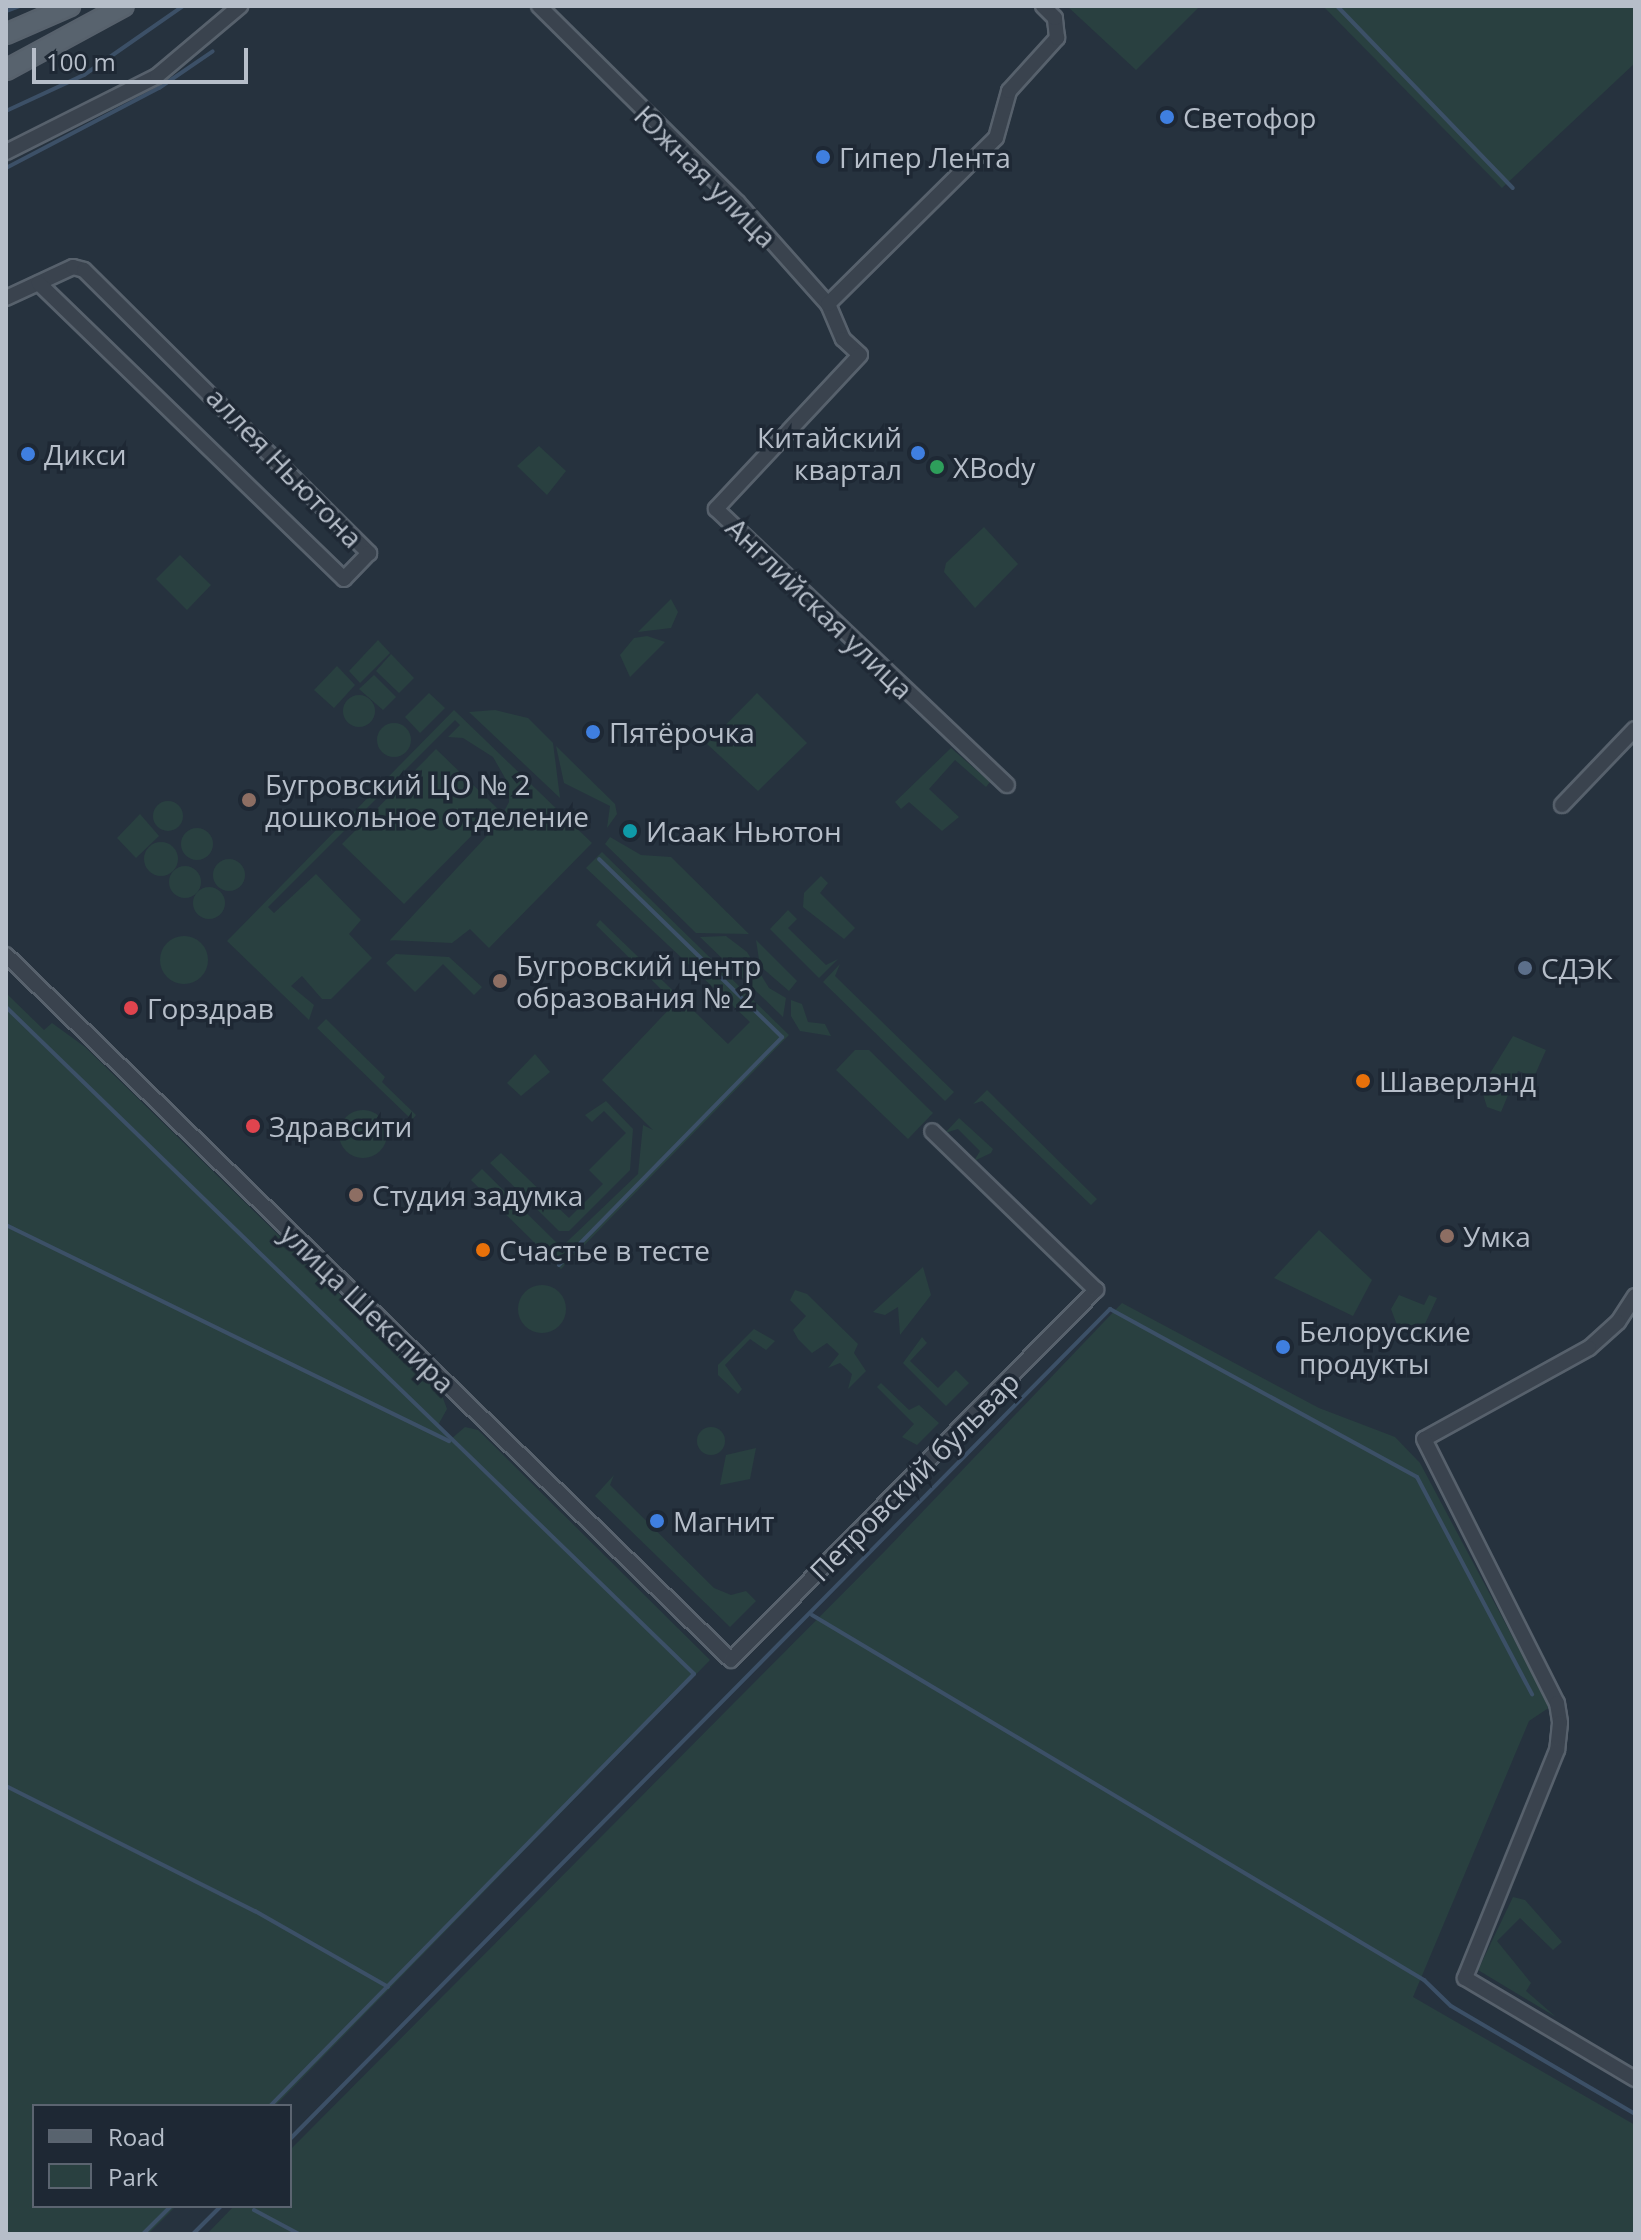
<!DOCTYPE html>
<html>
<head>
<meta charset="utf-8">
<style>
	body { margin:0 }
	#map { position:relative; width:1641px; height:2240px; overflow:hidden; background:#26323e; font-family:"Open Sans",sans-serif }
	div>[style] { position:absolute }
	.green>* { inset:0; background:#294040 }
	.round { border-radius:50% }
	.stream>* { height:4px; margin:-2px; padding:0 2px; transform-origin:2px; border-radius:2px; background:#3c5067 }
	.roads { filter:drop-shadow(2px 0 #57616c) drop-shadow(-2px 0 #57616c) drop-shadow(0 2px #57616c) drop-shadow(0 -2px #57616c) }
	.minor>* { height:14px; margin:-7px; padding:0 7px; transform-origin:7px; border-radius:7px; background:#3a434e }
	.major>* { height:18px; margin:-9px; padding:0 9px; transform-origin:9px; border-radius:9px; background:#58636e }
	.dots>* { width:22px; height:22px; translate:-50% -50%; box-sizing:border-box; border:4px solid #1e2834; border-radius:50% }
	span { translate:-50% -50%; white-space:nowrap; text-align:center; line-height:1.15; -webkit-text-stroke:7px #1e2834; paint-order:stroke }
	.poi-label { font-size:28px; color:#b6bec9 }
	.left { translate:0 -50%; text-align:left }
	.right { translate:-100% -50%; text-align:right }
	.street-label { font-size:28px; color:#b6bec9 }
	.frame { position:absolute; inset:0; border:8px solid #b6bec9; pointer-events:none }
	.legend { position:absolute; left:32px; top:2104px; width:260px; height:104px; box-sizing:border-box; background:#1e2834; border:2px solid #5b6470; margin:0; padding:10px 14px; list-style:none; font-size:24px; color:#b6bec9 }
	.legend li { display:flex; align-items:center; gap:16px; height:40px }
	.legend b { width:40px; border:2px solid #5b6470 }
	.scale { position:absolute; left:32px; top:48px; width:216px; height:36px; box-sizing:border-box; border:4px solid #b6bec9; border-top:0; padding-left:10px; font-size:24px; line-height:28px; white-space:nowrap; color:#b6bec9; -webkit-text-stroke:6px #1e2834; paint-order:stroke }
</style>
</head>
<body>
<div id="map">
	<div class="green">
		<div style="clip-path:polygon(1067px 6px,1200px 6px,1136px 70px)"></div>
		<div style="clip-path:polygon(1323px 6px,1635px 6px,1635px 63px,1502px 188px)"></div>
		<div style="clip-path:polygon(539px 446px,566px 471px,547px 495px,517px 466px)"></div>
		<div style="clip-path:polygon(984px 527px,1018px 564px,975px 608px,944px 572px,946px 563px)"></div>
		<div style="clip-path:polygon(180px 555px,211px 585px,187px 610px,156px 579px)"></div>
		<div style="clip-path:polygon(671px 599px,678px 612px,671px 628px,638px 632px)"></div>
		<div style="clip-path:polygon(647px 636px,665px 642px,630px 677px,620px 655px,634px 638px)"></div>
		<div style="clip-path:polygon(378px 640px,390px 653px,360px 683px,349px 671px)"></div>
		<div style="clip-path:polygon(391px 654px,414px 678px,399px 693px,376px 671px)"></div>
		<div style="clip-path:polygon(337px 666px,355px 685px,334px 708px,314px 690px)"></div>
		<div style="clip-path:polygon(374px 675px,396px 697px,383px 710px,359px 689px)"></div>
		<div style="clip-path:polygon(429px 693px,445px 708px,420px 733px,405px 717px)"></div>
		<div style="clip-path:polygon(757px 693px,807px 743px,758px 791px,707px 744px)"></div>
		<div class="round" style="left:343px;top:695px;width:32px;height:32px"></div>
		<div style="clip-path:polygon(454px 710px,592px 843px,489px 948px,470px 929px,452px 943px,390px 940px,377px 954px,497px 825px,509px 802px,509px 785px,493px 757px,463px 738px,448px 737px,460px 725px,455px 720px,268px 907px,274px 913px,316px 874px,361px 920px,349px 934px,372px 958px,331px 999px,322px 999px,302px 976px,291px 986px,314px 1005px,309px 1020px,227px 941px)"></div>
		<div style="clip-path:polygon(495px 710px,528px 718px,553px 743px,560px 798px,469px 712px)"></div>
		<div class="round" style="left:377px;top:723px;width:34px;height:34px"></div>
		<div style="clip-path:polygon(556px 746px,615px 804px,617px 814px,607px 828px,610px 806px,564px 783px)"></div>
		<div style="clip-path:polygon(951px 748px,990px 782px,986px 787px,955px 760px,929px 789px,959px 817px,942px 831px,909px 802px,901px 809px,895px 802px)"></div>
		<div style="clip-path:polygon(436px 749px,498px 809px,404px 904px,342px 844px)"></div>
		<div class="round" style="left:153px;top:801px;width:30px;height:30px"></div>
		<div style="clip-path:polygon(140px 814px,159px 836px,136px 858px,117px 838px)"></div>
		<div class="round" style="left:181px;top:828px;width:32px;height:32px"></div>
		<div style="clip-path:polygon(610px 837px,641px 855px,671px 857px,749px 934px,696px 933px,605px 844px)"></div>
		<div class="round" style="left:144px;top:842px;width:34px;height:34px"></div>
		<div style="clip-path:polygon(602px 852px,789px 1035px,561px 1269px,550px 1258px,638px 1174px,643px 1125px,653px 1130px,602px 1080px,675px 1003px,596px 925px,600px 920px,728px 1044px,750px 1022px,586px 868px)"></div>
		<div class="round" style="left:213px;top:859px;width:32px;height:32px"></div>
		<div class="round" style="left:169px;top:866px;width:32px;height:32px"></div>
		<div style="clip-path:polygon(821px 876px,828px 883px,820px 893px,855px 928px,844px 939px,803px 907px,804px 893px)"></div>
		<div class="round" style="left:193px;top:887px;width:32px;height:32px"></div>
		<div style="clip-path:polygon(788px 910px,797px 919px,788px 928px,826px 965px,838px 959px,819px 978px,770px 929px)"></div>
		<div style="clip-path:polygon(726px 936px,747px 952px,769px 988px,786px 998px,783px 1017px,700px 937px)"></div>
		<div class="round" style="left:160px;top:936px;width:48px;height:48px"></div>
		<div style="clip-path:polygon(756px 940px,797px 981px,789px 991px,760px 966px)"></div>
		<div style="clip-path:polygon(396px 954px,449px 957px,482px 987px,474px 995px,443px 964px,415px 992px,386px 963px)"></div>
		<div style="clip-path:polygon(840px 964px,835px 976px,954px 1092px,945px 1101px,823px 982px)"></div>
		<div style="clip-path:polygon(6px 993px,44px 1030px,52px 1023px,85px 1047px,441px 1393px,447px 1409px,437px 1427px,450px 1440px,465px 1427px,478px 1430px,710px 1660px,275px 2106px,34px 2106px,34px 2206px,176px 2206px,148px 2234px,6px 2234px)"></div>
		<div style="clip-path:polygon(791px 1000px,802px 1004px,808px 1022px,825px 1024px,831px 1036px,800px 1031px,791px 1016px)"></div>
		<div style="clip-path:polygon(326px 1019px,385px 1077px,382px 1082px,416px 1115px,412px 1120px,317px 1028px)"></div>
		<div style="clip-path:polygon(1513px 1036px,1546px 1050px,1534px 1077px,1518px 1071px,1501px 1112px,1487px 1107px,1481px 1088px)"></div>
		<div style="clip-path:polygon(855px 1050px,869px 1050px,933px 1113px,908px 1139px,836px 1070px)"></div>
		<div style="clip-path:polygon(535px 1054px,550px 1072px,521px 1096px,507px 1083px)"></div>
		<div style="clip-path:polygon(987px 1090px,1097px 1199px,1091px 1205px,982px 1101px,973px 1104px)"></div>
		<div style="clip-path:polygon(606px 1101px,633px 1129px,630px 1170px,569px 1231px,559px 1231px,490px 1163px,501px 1153px,569px 1218px,603px 1184px,589px 1170px,626px 1133px,604px 1111px,592px 1122px,585px 1115px)"></div>
		<div class="round" style="left:339px;top:1110px;width:48px;height:48px"></div>
		<div style="clip-path:polygon(959px 1118px,993px 1149px,991px 1153px,974px 1161px,980px 1151px,958px 1129px,945px 1133px)"></div>
		<div style="clip-path:polygon(482px 1169px,558px 1244px,547px 1255px,471px 1180px)"></div>
		<div style="clip-path:polygon(1319px 1230px,1372px 1280px,1353px 1316px,1274px 1278px)"></div>
		<div style="clip-path:polygon(923px 1267px,931px 1295px,900px 1335px,898px 1307px,885px 1315px,873px 1312px)"></div>
		<div class="round" style="left:518px;top:1285px;width:48px;height:48px"></div>
		<div style="clip-path:polygon(795px 1290px,807px 1294px,858px 1344px,854px 1353px,866px 1371px,848px 1389px,852px 1374px,840px 1363px,828px 1368px,839px 1354px,827px 1343px,812px 1353px,798px 1339px,793px 1330px,806px 1316px,790px 1300px)"></div>
		<div style="clip-path:polygon(1399px 1295px,1424px 1305px,1429px 1295px,1437px 1298px,1424px 1326px,1413px 1331px,1397px 1325px,1391px 1309px)"></div>
		<div style="clip-path:polygon(1122px 1303px,1319px 1408px,1395px 1437px,1420px 1463px,1550px 1707px,1529px 1721px,1413px 1997px,1635px 2125px,1635px 2234px,207px 2234px,234px 2206px,290px 2206px,290px 2150px,885px 1551px)"></div>
		<div style="clip-path:polygon(754px 1329px,775px 1341px,766px 1350px,750px 1339px,725px 1365px,742px 1389px,738px 1394px,718px 1375px,718px 1365px)"></div>
		<div style="clip-path:polygon(922px 1337px,927px 1343px,910px 1361px,938px 1388px,956px 1370px,969px 1383px,946px 1406px,903px 1363px)"></div>
		<div style="clip-path:polygon(881px 1383px,909px 1410px,919px 1405px,939px 1423px,917px 1445px,902px 1437px,914px 1424px,877px 1387px)"></div>
		<div class="round" style="left:697px;top:1427px;width:28px;height:28px"></div>
		<div style="clip-path:polygon(756px 1448px,750px 1479px,720px 1485px,726px 1455px)"></div>
		<div style="clip-path:polygon(614px 1475px,610px 1485px,714px 1588px,731px 1595px,746px 1591px,756px 1601px,730px 1627px,595px 1496px)"></div>
		<div style="clip-path:polygon(1513px 1897px,1525px 1900px,1562px 1942px,1553px 1950px,1520px 1918px,1497px 1941px,1531px 1983px,1526px 1991px,1556px 2017px,1478px 1970px)"></div>
	</div>
	<div class="stream">
		<div style="left:1337px;top:6px;width:253px;rotate:46deg"></div>
		<div style="left:6px;top:11px;width:15px;rotate:-20deg"></div>
		<div style="left:6px;top:111px;width:86px;rotate:-24.8deg"></div>
		<div style="left:84px;top:75px;width:121px;rotate:-34.9deg"></div>
		<div style="left:6px;top:168px;width:173px;rotate:-27.6deg"></div>
		<div style="left:159px;top:88px;width:65px;rotate:-34.4deg"></div>
		<div style="left:6px;top:1007px;width:958px;rotate:44.11deg"></div>
		<div style="left:694px;top:1674px;width:605px;rotate:134.46deg"></div>
		<div style="left:6px;top:1225px;width:493px;rotate:26deg"></div>
		<div style="left:559px;top:1265px;width:319px;rotate:-45.6deg"></div>
		<div style="left:782px;top:1037px;width:255px;rotate:-135.8deg"></div>
		<div style="left:812px;top:1615px;width:713px;rotate:30.81deg"></div>
		<div style="left:1424px;top:1980px;width:37px;rotate:44deg"></div>
		<div style="left:1451px;top:2006px;width:213px;rotate:30.4deg"></div>
		<div style="left:6px;top:1786px;width:279px;rotate:26.7deg"></div>
		<div style="left:255px;top:1911px;width:153px;rotate:29.7deg"></div>
		<div style="left:290px;top:2139px;width:1167px;rotate:-45.35deg"></div>
		<div style="left:1110px;top:1309px;width:350px;rotate:28.7deg"></div>
		<div style="left:1417px;top:1477px;width:246px;rotate:62.1deg"></div>
		<div style="left:254px;top:2210px;width:51px;rotate:28.1deg"></div>
		<div style="left:143px;top:2234px;width:40px;rotate:-45deg"></div>
		<div style="left:193px;top:2234px;width:40px;rotate:-45deg"></div>
	</div>
	<div class="roads">
		<div class="minor">
			<div style="left:539px;top:6px;width:279px;rotate:44.7deg"></div>
			<div style="left:737px;top:202px;width:137px;rotate:48.3deg"></div>
			<div style="left:828px;top:304px;width:38px;rotate:67deg"></div>
			<div style="left:843px;top:339px;width:23px;rotate:43deg"></div>
			<div style="left:860px;top:355px;width:211px;rotate:133.1deg"></div>
			<div style="left:716px;top:509px;width:401px;rotate:43.5deg"></div>
			<div style="left:6px;top:152px;width:169px;rotate:-26.7deg"></div>
			<div style="left:157px;top:76px;width:109px;rotate:-40.1deg"></div>
			<div style="left:6px;top:298px;width:74px;rotate:-24.8deg"></div>
			<div style="left:73px;top:267px;width:11px;rotate:15deg"></div>
			<div style="left:84px;top:270px;width:402px;rotate:44.8deg"></div>
			<div style="left:369px;top:553px;width:36px;rotate:134deg"></div>
			<div style="left:344px;top:579px;width:425px;rotate:-135.9deg"></div>
			<div style="left:828px;top:304px;width:236px;rotate:-44.7deg"></div>
			<div style="left:996px;top:138px;width:49px;rotate:-74.5deg"></div>
			<div style="left:1009px;top:91px;width:72px;rotate:-47.8deg"></div>
			<div style="left:1057px;top:38px;width:20px;rotate:-96deg"></div>
			<div style="left:1055px;top:18px;width:17px;rotate:-135deg"></div>
			<div style="left:1562px;top:805px;width:105px;rotate:-46.2deg"></div>
			<div style="left:6px;top:955px;width:1011px;rotate:44.2deg"></div>
			<div style="left:731px;top:1660px;width:520px;rotate:-45.39deg"></div>
			<div style="left:1096px;top:1290px;width:228px;rotate:-135.9deg"></div>
			<div style="left:1635px;top:1296px;width:31px;rotate:123deg"></div>
			<div style="left:1618px;top:1322px;width:39px;rotate:138deg"></div>
			<div style="left:1589px;top:1348px;width:188px;rotate:151.1deg"></div>
			<div style="left:1424px;top:1439px;width:296px;rotate:63.3deg"></div>
			<div style="left:1557px;top:1703px;width:20px;rotate:81deg"></div>
			<div style="left:1560px;top:1723px;width:27px;rotate:96deg"></div>
			<div style="left:1557px;top:1750px;width:246px;rotate:112deg"></div>
			<div style="left:1465px;top:1978px;width:198px;rotate:30.7deg"></div>
		</div>
		<div class="major">
			<div style="left:6px;top:34px;width:70px;rotate:-23.6deg"></div>
			<div style="left:6px;top:70px;width:134px;rotate:-28.5deg"></div>
		</div>
	</div>
	<div class="dots">
		<div style="left:1167px;top:117px;background:#3f7fe0"></div>
		<div style="left:823px;top:157px;background:#3f7fe0"></div>
		<div style="left:918px;top:453px;background:#3f7fe0"></div>
		<div style="left:28px;top:454px;background:#3f7fe0"></div>
		<div style="left:937px;top:467px;background:#2e9e5b"></div>
		<div style="left:593px;top:732px;background:#3f7fe0"></div>
		<div style="left:249px;top:800px;background:#8d6e63"></div>
		<div style="left:630px;top:831px;background:#0f9aa8"></div>
		<div style="left:1525px;top:968px;background:#5c6f8a"></div>
		<div style="left:500px;top:981px;background:#8d6e63"></div>
		<div style="left:131px;top:1008px;background:#e0444e"></div>
		<div style="left:1363px;top:1081px;background:#e8710a"></div>
		<div style="left:253px;top:1126px;background:#e0444e"></div>
		<div style="left:356px;top:1195px;background:#8d6e63"></div>
		<div style="left:1447px;top:1236px;background:#8d6e63"></div>
		<div style="left:483px;top:1250px;background:#e8710a"></div>
		<div style="left:1283px;top:1347px;background:#3f7fe0"></div>
		<div style="left:657px;top:1521px;background:#3f7fe0"></div>
	</div>
	<div class="poi-label">
		<span class="left" style="left:1183px;top:117px">Светофор</span>
		<span class="left" style="left:839px;top:157px">Гипер Лента</span>
		<span class="right" style="left:902px;top:453px">Китайский<br>квартал</span>
		<span class="left" style="left:44px;top:454px">Дикси</span>
		<span class="left" style="left:953px;top:467px">XBody</span>
		<span class="left" style="left:609px;top:732px">Пятёрочка</span>
		<span class="left" style="left:265px;top:800px">Бугровский ЦО № 2<br>дошкольное отделение</span>
		<span class="left" style="left:646px;top:831px">Исаак Ньютон</span>
		<span class="left" style="left:516px;top:981px">Бугровский центр<br>образования № 2</span>
		<span class="left" style="left:1541px;top:968px">СДЭК</span>
		<span class="left" style="left:147px;top:1008px">Горздрав</span>
		<span class="left" style="left:1379px;top:1081px">Шаверлэнд</span>
		<span class="left" style="left:269px;top:1126px">Здравсити</span>
		<span class="left" style="left:372px;top:1195px">Студия задумка</span>
		<span class="left" style="left:1463px;top:1236px">Умка</span>
		<span class="left" style="left:499px;top:1250px">Счастье в тесте</span>
		<span class="left" style="left:1299px;top:1347px">Белорусские<br>продукты</span>
		<span class="left" style="left:673px;top:1521px">Магнит</span>
	</div>
	<div class="street-label">
		<span style="left:706px;top:176px;rotate:45deg">Южная улица</span>
		<span style="left:285px;top:467px;rotate:46deg">аллея Ньютона</span>
		<span style="left:820px;top:608px;rotate:44deg">Английская улица</span>
		<span style="left:368px;top:1308px;rotate:44deg">улица Шекспира</span>
		<span style="left:914px;top:1476px;rotate:-45deg">Петровский бульвар</span>
	</div>
	<div class="frame"></div>
	<ul class="legend">
	<li><b style="height:10px;background:#58636e"></b>Road</li>
	<li><b style="height:22px;background:#294040"></b>Park</li>
	</ul>
	<div class="scale">100 m</div>
</div>
</body>
</html>
